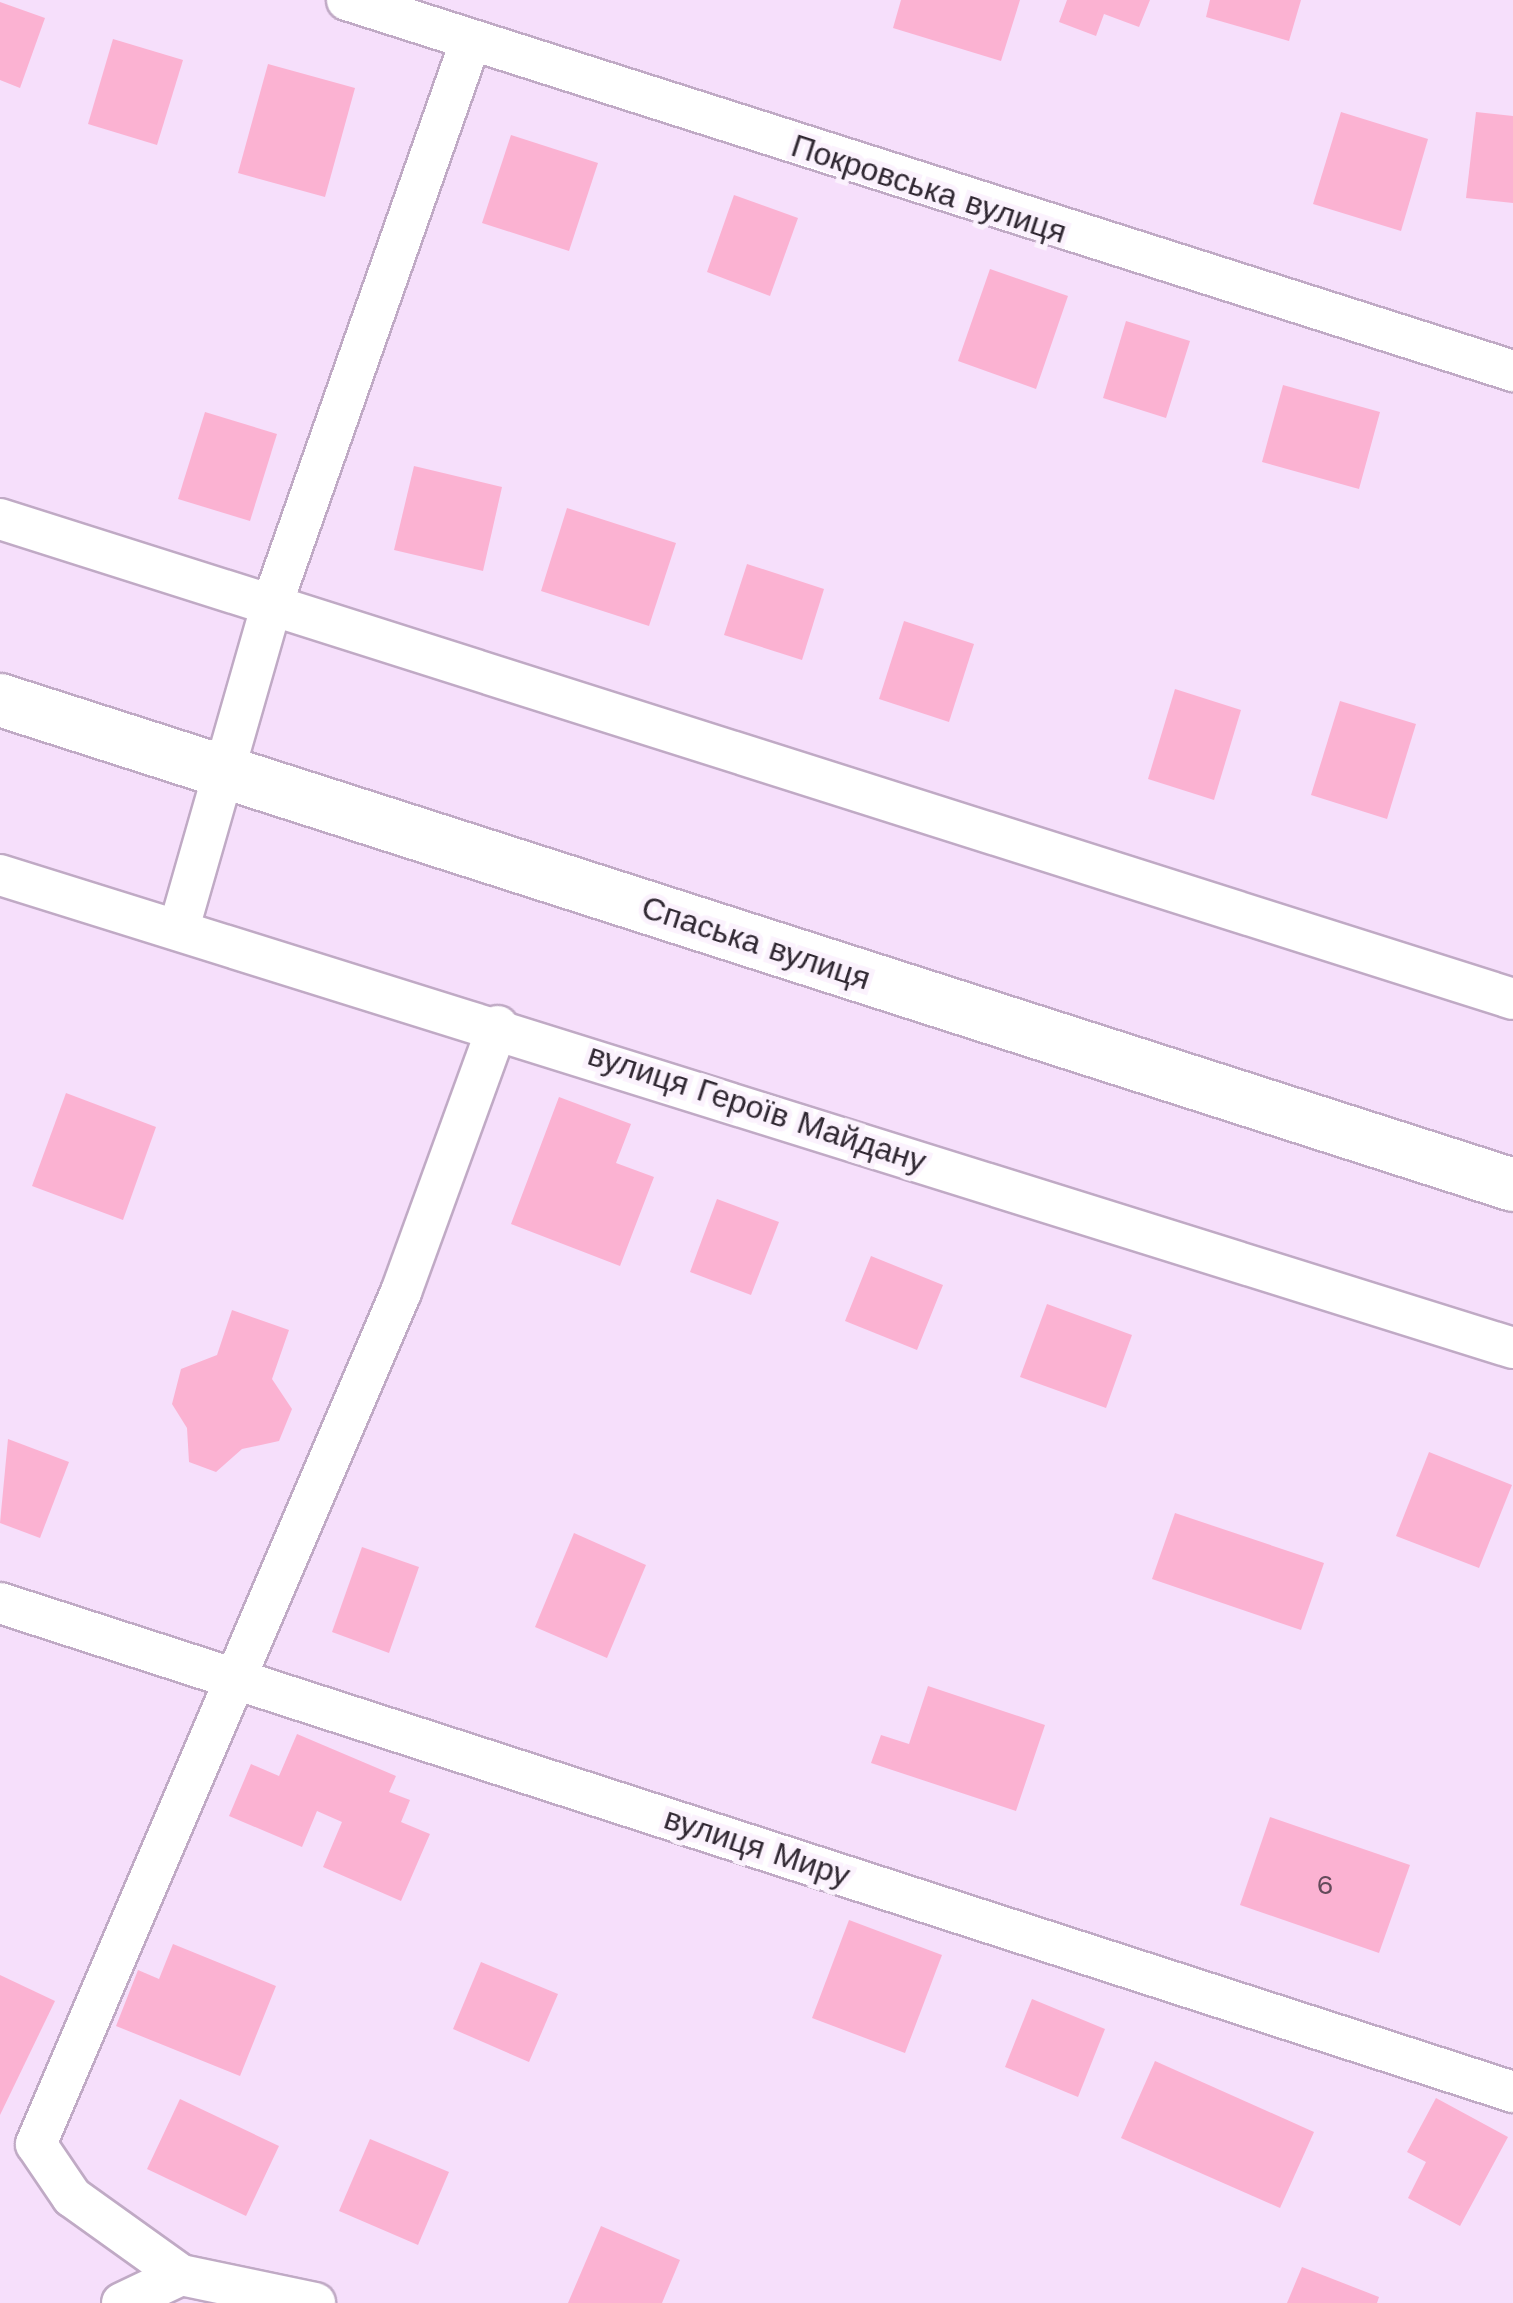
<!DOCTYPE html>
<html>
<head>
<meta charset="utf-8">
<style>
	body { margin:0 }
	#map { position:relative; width:1513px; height:2303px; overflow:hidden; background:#f6dffb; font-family:"Work Sans",sans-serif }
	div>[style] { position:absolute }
	.building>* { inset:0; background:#fbb2d2 }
	.roads { filter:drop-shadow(2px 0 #c0aac5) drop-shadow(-2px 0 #c0aac5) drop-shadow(0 2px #c0aac5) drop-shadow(0 -2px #c0aac5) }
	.minor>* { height:40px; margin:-20px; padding:0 20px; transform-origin:20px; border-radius:20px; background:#fff }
	.tertiary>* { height:52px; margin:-26px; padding:0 26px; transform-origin:26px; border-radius:26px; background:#fff }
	span { translate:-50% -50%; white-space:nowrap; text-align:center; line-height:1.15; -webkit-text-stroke:10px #fbf2fd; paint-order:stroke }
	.number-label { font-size:28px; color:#634a5a }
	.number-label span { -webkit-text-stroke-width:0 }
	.street-label { font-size:32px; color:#302832 }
</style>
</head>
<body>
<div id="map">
	<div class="building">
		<div style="clip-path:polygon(901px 0,1020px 0,1001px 61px,893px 28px)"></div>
		<div style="clip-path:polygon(1067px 0,1150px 0,1139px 27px,1104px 14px,1096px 36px,1059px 22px)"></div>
		<div style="clip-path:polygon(1210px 0,1301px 0,1289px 41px,1206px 17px)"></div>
		<div style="clip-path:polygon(0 2px,45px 18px,20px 88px,0 80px)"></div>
		<div style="clip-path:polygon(113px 39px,183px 60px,157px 145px,88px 124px)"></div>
		<div style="clip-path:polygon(268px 64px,355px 88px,325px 197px,238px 173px)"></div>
		<div style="clip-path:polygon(1341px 112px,1428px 139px,1401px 231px,1313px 204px)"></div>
		<div style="clip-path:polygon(1476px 112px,1513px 116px,1513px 203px,1466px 198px)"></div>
		<div style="clip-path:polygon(511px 135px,598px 163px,569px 251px,482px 223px)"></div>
		<div style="clip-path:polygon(734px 195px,798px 218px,770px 296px,707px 272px)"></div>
		<div style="clip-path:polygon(990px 269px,1068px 296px,1036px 389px,958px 361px)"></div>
		<div style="clip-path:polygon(1126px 321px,1190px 341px,1166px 418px,1103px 398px)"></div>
		<div style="clip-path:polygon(1283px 385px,1380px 412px,1359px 489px,1262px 462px)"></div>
		<div style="clip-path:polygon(205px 412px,277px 434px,250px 521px,178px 499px)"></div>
		<div style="clip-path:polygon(414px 466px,502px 487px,483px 571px,394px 550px)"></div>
		<div style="clip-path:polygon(567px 508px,676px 543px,649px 626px,541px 591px)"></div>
		<div style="clip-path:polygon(747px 564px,824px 589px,802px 660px,724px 635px)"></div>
		<div style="clip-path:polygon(904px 621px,974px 644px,949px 722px,879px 699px)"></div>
		<div style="clip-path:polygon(1175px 689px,1241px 710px,1214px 800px,1148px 779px)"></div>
		<div style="clip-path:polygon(1340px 701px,1416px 724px,1387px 819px,1311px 795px)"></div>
		<div style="clip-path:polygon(66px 1093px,156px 1127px,123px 1220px,32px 1186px)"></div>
		<div style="clip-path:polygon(559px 1097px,631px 1124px,616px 1163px,654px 1177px,620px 1266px,511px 1224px)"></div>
		<div style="clip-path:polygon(717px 1199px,779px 1222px,751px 1295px,690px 1272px)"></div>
		<div style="clip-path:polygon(871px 1256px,943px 1285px,917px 1350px,845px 1321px)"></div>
		<div style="clip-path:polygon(1047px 1304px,1132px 1335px,1106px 1408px,1020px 1377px)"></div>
		<div style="clip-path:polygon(232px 1310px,289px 1330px,272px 1379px,292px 1409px,279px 1441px,242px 1449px,216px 1472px,189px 1462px,187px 1428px,172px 1404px,181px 1369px,217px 1355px)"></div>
		<div style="clip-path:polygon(8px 1439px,69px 1462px,40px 1538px,0 1523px)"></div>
		<div style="clip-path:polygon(1429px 1452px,1512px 1485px,1479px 1568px,1396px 1536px)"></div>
		<div style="clip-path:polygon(1175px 1513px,1324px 1563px,1301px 1630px,1152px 1579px)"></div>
		<div style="clip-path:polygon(574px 1533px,646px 1565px,607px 1658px,535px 1627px)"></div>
		<div style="clip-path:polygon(362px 1547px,419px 1567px,389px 1653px,332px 1632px)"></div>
		<div style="clip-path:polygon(928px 1686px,1045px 1725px,1016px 1811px,871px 1763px,881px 1735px,909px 1744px)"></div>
		<div style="clip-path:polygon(297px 1734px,396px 1776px,389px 1792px,410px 1800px,401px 1822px,430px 1834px,401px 1901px,323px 1867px,342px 1822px,317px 1811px,302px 1847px,229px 1816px,251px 1764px,279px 1776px)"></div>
		<div style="clip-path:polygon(1270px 1817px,1410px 1865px,1379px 1953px,1240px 1905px)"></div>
		<div style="clip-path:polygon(849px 1920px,942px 1955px,905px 2053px,812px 2018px)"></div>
		<div style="clip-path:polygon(173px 1944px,276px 1986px,240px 2076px,116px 2026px,138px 1970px,159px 1979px)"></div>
		<div style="clip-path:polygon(481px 1962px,558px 1994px,529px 2062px,453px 2029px)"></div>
		<div style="clip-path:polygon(0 1975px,55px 2001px,0 2115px)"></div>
		<div style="clip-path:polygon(1032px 1999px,1105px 2029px,1078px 2097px,1005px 2067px)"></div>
		<div style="clip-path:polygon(1155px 2061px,1314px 2132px,1280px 2208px,1121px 2138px)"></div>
		<div style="clip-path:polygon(1436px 2098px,1508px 2137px,1460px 2226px,1408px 2198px,1426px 2162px,1407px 2152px)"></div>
		<div style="clip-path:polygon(180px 2099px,279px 2146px,246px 2216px,147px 2169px)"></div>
		<div style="clip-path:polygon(370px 2139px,449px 2172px,418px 2245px,339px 2211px)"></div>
		<div style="clip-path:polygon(601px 2226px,680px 2260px,662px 2303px,568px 2303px)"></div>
		<div style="clip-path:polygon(1302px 2267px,1379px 2297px,1377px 2303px,1287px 2303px)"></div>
	</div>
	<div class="roads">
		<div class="minor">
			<div style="left:347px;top:0;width:1224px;rotate:17.65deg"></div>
			<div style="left:0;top:519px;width:1587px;rotate:17.6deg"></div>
			<div style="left:0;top:875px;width:1585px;rotate:17.36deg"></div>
			<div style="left:179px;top:928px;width:337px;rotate:-74deg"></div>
			<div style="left:272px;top:604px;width:598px;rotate:-70.57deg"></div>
			<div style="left:0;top:1603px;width:1590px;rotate:17.91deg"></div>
			<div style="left:181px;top:2275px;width:134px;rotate:-144.4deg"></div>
			<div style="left:72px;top:2197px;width:64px;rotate:-124.2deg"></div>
			<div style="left:36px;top:2144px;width:927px;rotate:-66.81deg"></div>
			<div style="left:401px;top:1292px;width:283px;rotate:-70deg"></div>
			<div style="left:122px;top:2303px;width:65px;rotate:-25.4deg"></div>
			<div style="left:181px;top:2275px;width:137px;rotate:11.8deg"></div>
		</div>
		<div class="tertiary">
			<div style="left:0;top:700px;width:1589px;rotate:17.77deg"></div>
		</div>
	</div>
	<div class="number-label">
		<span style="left:1325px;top:1885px">6</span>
	</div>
	<div class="street-label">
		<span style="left:929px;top:189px;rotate:18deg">Покровська вулиця</span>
		<span style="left:756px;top:943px;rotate:18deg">Спаська вулиця</span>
		<span style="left:757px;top:1108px;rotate:18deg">вулиця Героїв Майдану</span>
		<span style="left:757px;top:1847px;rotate:18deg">вулиця Миру</span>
	</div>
</div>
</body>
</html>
